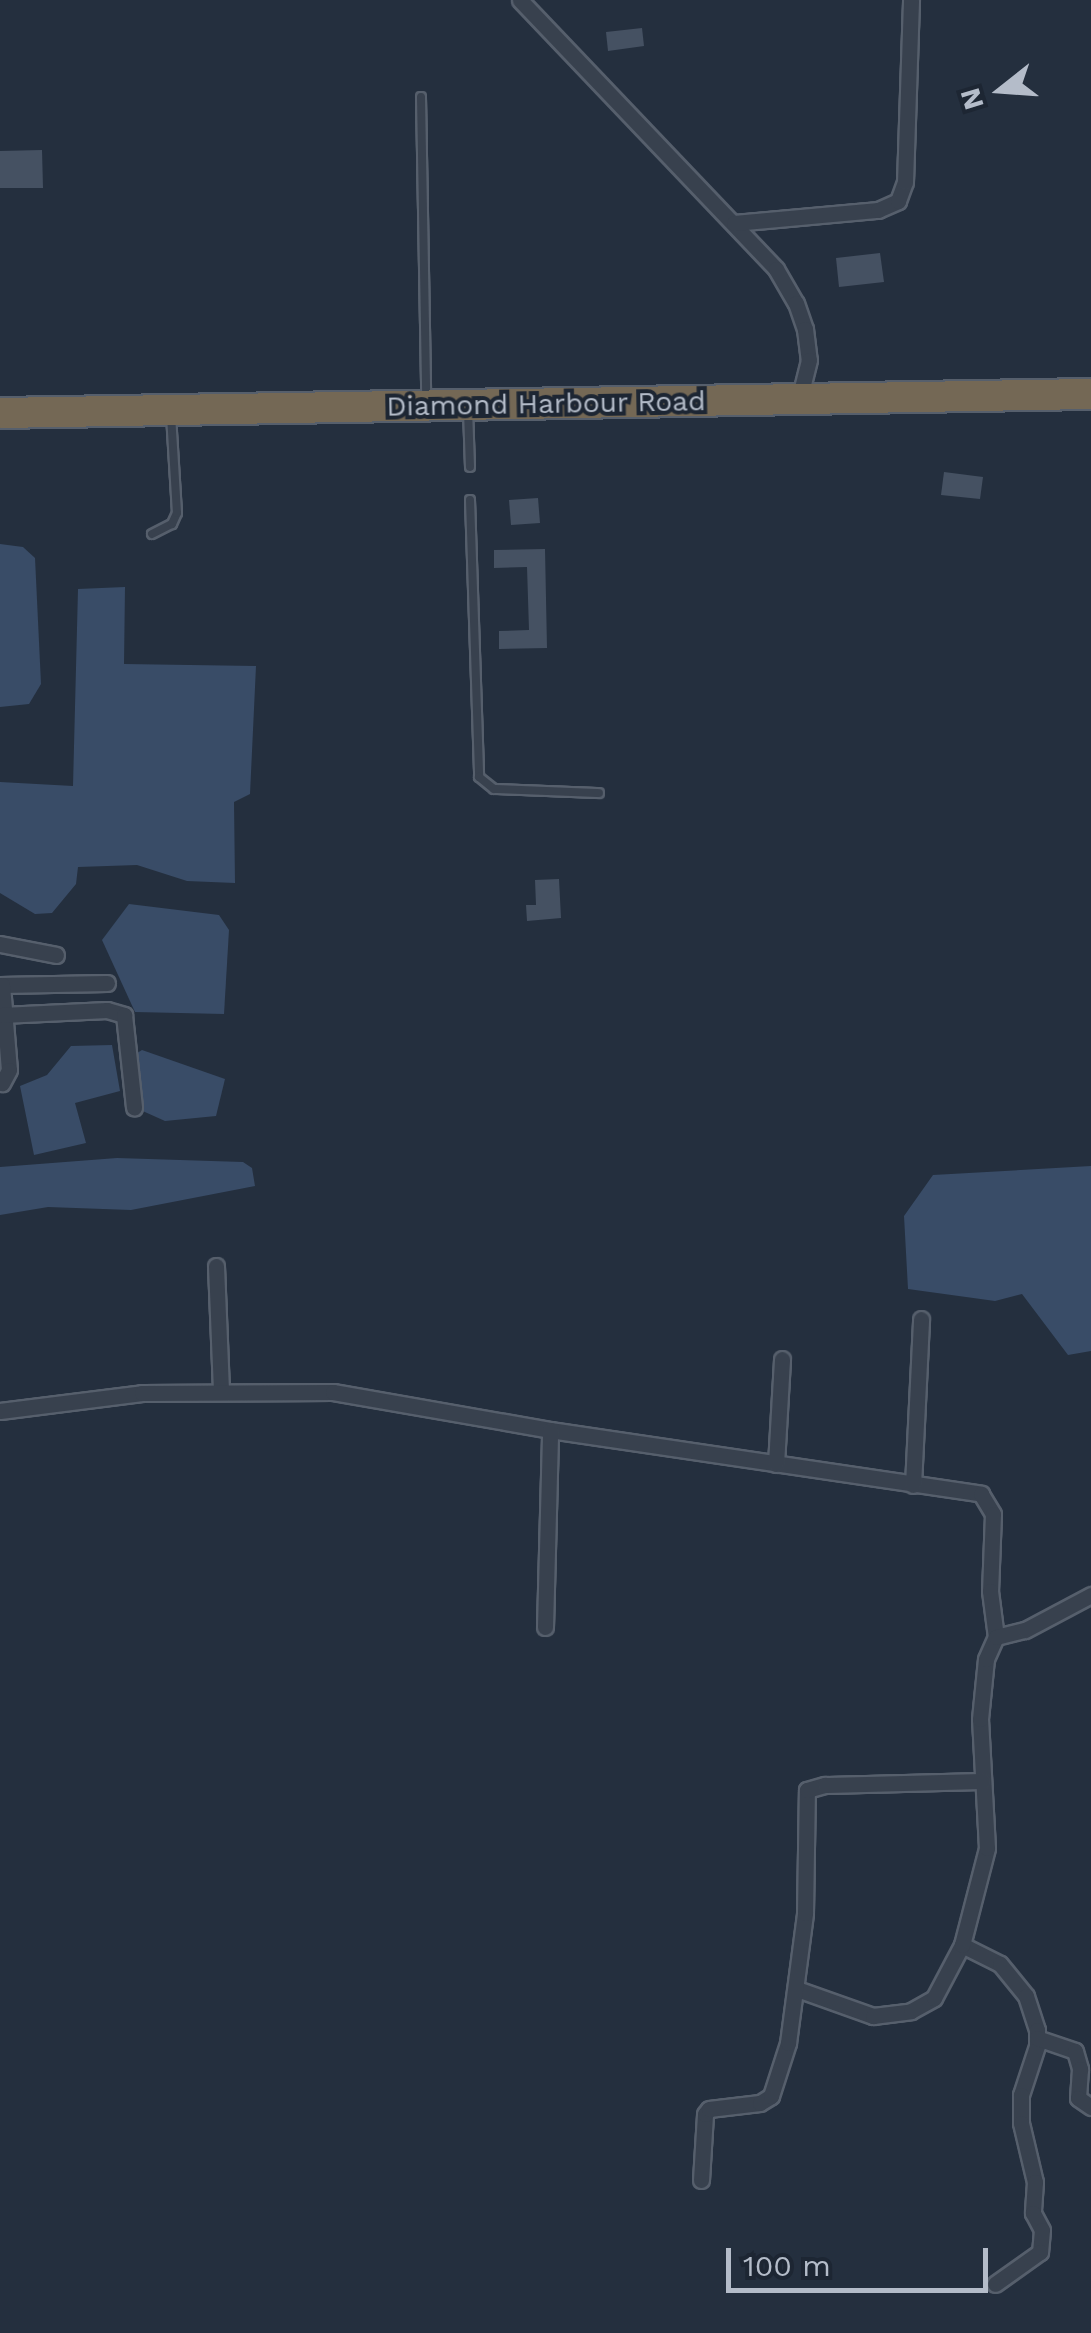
<!DOCTYPE html>
<html>
<head>
<meta charset="utf-8">
<style>
	body { margin:0 }
	#map { position:relative; width:1091px; height:2333px; overflow:hidden; background:#242f3e; font-family:"Work Sans",sans-serif }
	div>[style] { position:absolute }
	.water>* { inset:0; background:#394c67 }
	.building>* { inset:0; background:#455162 }
	.roads { filter:drop-shadow(2px 0 #565f6c) drop-shadow(-2px 0 #565f6c) drop-shadow(0 2px #565f6c) drop-shadow(0 -2px #565f6c) }
	.lane>* { height:8px; margin:-4px; padding:0 4px; transform-origin:4px; border-radius:4px; background:#38414e }
	.street>* { height:15px; margin:-7.5px; padding:0 7.5px; transform-origin:7.5px; border-radius:7.5px; background:#38414e }
	.highway>* { height:30px; margin:-15px; padding:0 15px; transform-origin:15px; border-radius:15px; background:#746855 }
	span { translate:-50% -50%; white-space:nowrap; text-align:center; line-height:1.15; -webkit-text-stroke:8px #1d2633; paint-order:stroke }
	.street-label { font-size:28px; color:#b4bcc9 }
	.north { position:absolute; left:951px; top:40px; width:100px; height:100px; -webkit-text-stroke:8px #1d2633; paint-order:stroke; rotate:253deg; font-size:28px; font-weight:700; line-height:40px; text-align:center; color:#b4bcc9 }
	.north::after { content:''; display:block; margin:auto; width:35px; height:45px; background:#b4bcc9; clip-path:polygon(50% 0,100% 100%,50% 72%,0 100%) }
	.scale { position:absolute; left:726px; top:2248px; width:262px; height:45px; box-sizing:border-box; border:5px solid #b4bcc9; border-top:0; padding-left:12px; font-size:30px; line-height:35px; white-space:nowrap; color:#b4bcc9; -webkit-text-stroke:8px #1d2633; paint-order:stroke }
</style>
</head>
<body>
<div id="map">
	<div class="water">
		<div style="clip-path:polygon(0 544px,23px 547px,35px 558px,41px 684px,29px 704px,0 707px)"></div>
		<div style="clip-path:polygon(125px 587px,124px 664px,256px 666px,250px 794px,234px 802px,235px 883px,187px 881px,137px 865px,78px 867px,76px 884px,52px 913px,35px 914px,0 893px,0 782px,73px 786px,78px 589px)"></div>
		<div style="clip-path:polygon(129px 904px,219px 915px,229px 930px,224px 1014px,135px 1012px,102px 940px)"></div>
		<div style="clip-path:polygon(112px 1045px,120px 1091px,75px 1103px,86px 1143px,34px 1155px,20px 1086px,47px 1075px,71px 1046px)"></div>
		<div style="clip-path:polygon(142px 1050px,225px 1079px,216px 1116px,165px 1121px,136px 1108px,129px 1058px)"></div>
		<div style="clip-path:polygon(117px 1158px,243px 1162px,252px 1168px,255px 1186px,131px 1210px,48px 1207px,0 1215px,0 1167px)"></div>
		<div style="clip-path:polygon(1091px 1166px,1091px 1351px,1068px 1355px,1022px 1294px,995px 1301px,908px 1289px,904px 1216px,933px 1175px)"></div>
	</div>
	<div class="building">
		<div style="clip-path:polygon(642px 28px,644px 46px,608px 51px,606px 32px)"></div>
		<div style="clip-path:polygon(42px 150px,43px 188px,0 188px,0 151px)"></div>
		<div style="clip-path:polygon(880px 253px,884px 282px,839px 287px,836px 258px)"></div>
		<div style="clip-path:polygon(944px 472px,983px 477px,980px 499px,941px 495px)"></div>
		<div style="clip-path:polygon(538px 498px,540px 523px,511px 525px,509px 500px)"></div>
		<div style="clip-path:polygon(545px 549px,547px 648px,499px 649px,499px 631px,529px 630px,527px 567px,494px 568px,494px 550px)"></div>
		<div style="clip-path:polygon(559px 879px,561px 918px,527px 921px,526px 905px,536px 905px,535px 880px)"></div>
	</div>
	<div class="roads">
		<div class="lane">
			<div style="left:421px;top:97px;width:300px;rotate:89deg"></div>
			<div style="left:468px;top:410px;width:57px;rotate:88deg"></div>
			<div style="left:470px;top:500px;width:277px;rotate:88.1deg"></div>
			<div style="left:479px;top:777px;width:19px;rotate:39deg"></div>
			<div style="left:494px;top:789px;width:105px;rotate:2.2deg"></div>
			<div style="left:152px;top:534px;width:22px;rotate:-27deg"></div>
			<div style="left:172px;top:524px;width:12px;rotate:-66deg"></div>
			<div style="left:177px;top:513px;width:98px;rotate:-93.5deg"></div>
		</div>
		<div class="street">
			<div style="left:520px;top:0;width:371px;rotate:46.4deg"></div>
			<div style="left:776px;top:269px;width:39px;rotate:60deg"></div>
			<div style="left:796px;top:303px;width:28px;rotate:71deg"></div>
			<div style="left:805px;top:329px;width:31px;rotate:83deg"></div>
			<div style="left:809px;top:360px;width:41px;rotate:104deg"></div>
			<div style="left:734px;top:223px;width:145px;rotate:-5.2deg"></div>
			<div style="left:878px;top:210px;width:22px;rotate:-24deg"></div>
			<div style="left:898px;top:201px;width:20px;rotate:-70deg"></div>
			<div style="left:905px;top:182px;width:182px;rotate:-88.1deg"></div>
			<div style="left:0;top:944px;width:57px;rotate:11.1deg"></div>
			<div style="left:0;top:985px;width:107px;rotate:-1.1deg"></div>
			<div style="left:2px;top:985px;width:85px;rotate:85.3deg"></div>
			<div style="left:9px;top:1070px;width:15px;rotate:118deg"></div>
			<div style="left:2px;top:1015px;width:105px;rotate:-2.7deg"></div>
			<div style="left:107px;top:1010px;width:18px;rotate:16deg"></div>
			<div style="left:124px;top:1015px;width:93px;rotate:83.8deg"></div>
			<div style="left:216px;top:1266px;width:124px;rotate:87.7deg"></div>
			<div style="left:0;top:1411px;width:143px;rotate:-7.2deg"></div>
			<div style="left:142px;top:1393px;width:191px;rotate:-0.3deg"></div>
			<div style="left:333px;top:1392px;width:220px;rotate:9.9deg"></div>
			<div style="left:550px;top:1430px;width:436px;rotate:8.4deg"></div>
			<div style="left:981px;top:1494px;width:23px;rotate:59deg"></div>
			<div style="left:993px;top:1514px;width:77px;rotate:92.2deg"></div>
			<div style="left:990px;top:1591px;width:46px;rotate:82.6deg"></div>
			<div style="left:776px;top:1464px;width:105px;rotate:-86.7deg"></div>
			<div style="left:913px;top:1485px;width:166px;rotate:-87.2deg"></div>
			<div style="left:545px;top:1627px;width:197px;rotate:-88.5deg"></div>
			<div style="left:962px;top:1945px;width:42px;rotate:26.6deg"></div>
			<div style="left:1000px;top:1964px;width:41px;rotate:50.9deg"></div>
			<div style="left:1026px;top:1996px;width:36px;rotate:72deg"></div>
			<div style="left:1037px;top:2030px;width:16px;rotate:90deg"></div>
			<div style="left:1037px;top:2046px;width:52px;rotate:108.1deg"></div>
			<div style="left:1021px;top:2095px;width:28px;rotate:90deg"></div>
			<div style="left:1021px;top:2123px;width:61px;rotate:76.7deg"></div>
			<div style="left:1035px;top:2182px;width:31px;rotate:94deg"></div>
			<div style="left:1033px;top:2213px;width:19px;rotate:62deg"></div>
			<div style="left:1042px;top:2230px;width:22px;rotate:95deg"></div>
			<div style="left:1040px;top:2252px;width:55px;rotate:144.6deg"></div>
			<div style="left:797px;top:1989px;width:81px;rotate:19.6deg"></div>
			<div style="left:873px;top:2016px;width:38px;rotate:-7deg"></div>
			<div style="left:911px;top:2011px;width:26px;rotate:-29deg"></div>
			<div style="left:934px;top:1998px;width:60px;rotate:-62.2deg"></div>
			<div style="left:962px;top:1945px;width:100px;rotate:-75.5deg"></div>
			<div style="left:987px;top:1848px;width:129px;rotate:-93.1deg"></div>
			<div style="left:980px;top:1719px;width:60px;rotate:-84.3deg"></div>
			<div style="left:986px;top:1659px;width:24px;rotate:-66deg"></div>
			<div style="left:996px;top:1637px;width:30px;rotate:-14deg"></div>
			<div style="left:1025px;top:1630px;width:75px;rotate:-27.9deg"></div>
			<div style="left:1037px;top:2038px;width:40px;rotate:18.9deg"></div>
			<div style="left:1075px;top:2051px;width:19px;rotate:74deg"></div>
			<div style="left:1080px;top:2069px;width:29px;rotate:94deg"></div>
			<div style="left:1078px;top:2098px;width:16px;rotate:35deg"></div>
			<div style="left:701px;top:2180px;width:66px;rotate:-86.5deg"></div>
			<div style="left:705px;top:2114px;width:6px;rotate:-51deg"></div>
			<div style="left:709px;top:2109px;width:51px;rotate:-6.7deg"></div>
			<div style="left:760px;top:2103px;width:13px;rotate:-32deg"></div>
			<div style="left:771px;top:2096px;width:56px;rotate:-72.2deg"></div>
			<div style="left:788px;top:2043px;width:131px;rotate:-82.5deg"></div>
			<div style="left:805px;top:1913px;width:123px;rotate:-89.1deg"></div>
			<div style="left:807px;top:1790px;width:19px;rotate:-16deg"></div>
			<div style="left:825px;top:1785px;width:158px;rotate:-1.5deg"></div>
		</div>
		<div class="highway">
			<div style="left:0;top:413px;width:1091px;rotate:-1deg"></div>
		</div>
	</div>
	<div class="street-label">
		<span style="left:546px;top:404px;rotate:-1deg">Diamond Harbour Road</span>
	</div>
	<div class="north">N</div>
	<div class="scale">100 m</div>
</div>
</body>
</html>
